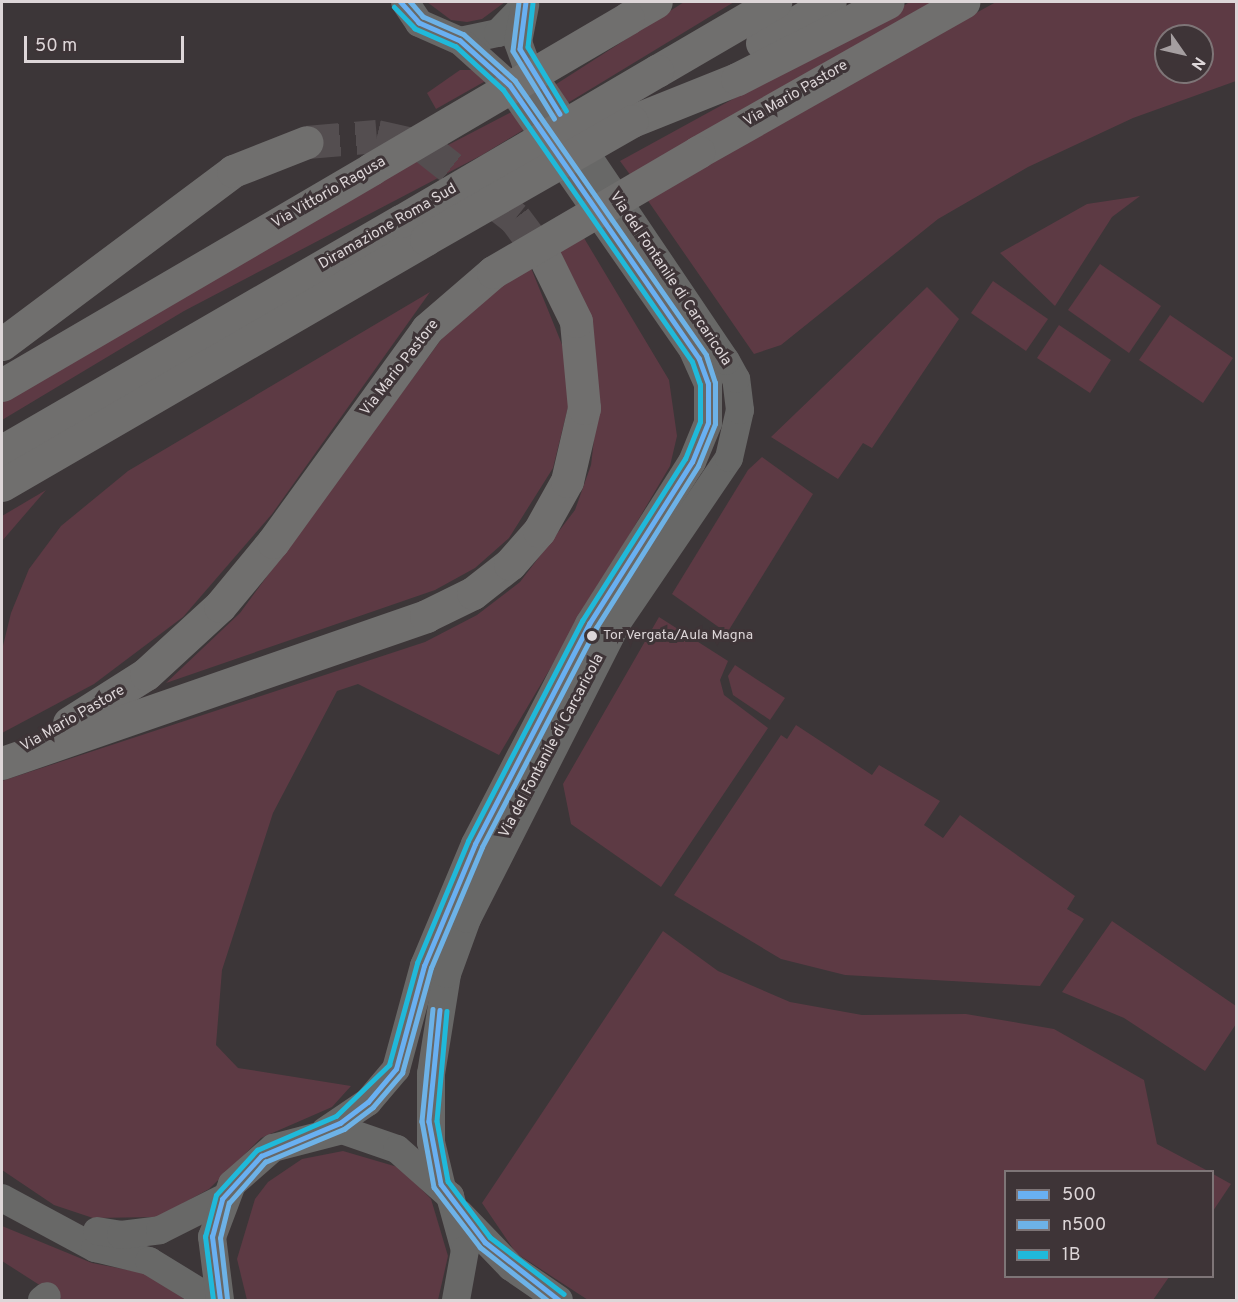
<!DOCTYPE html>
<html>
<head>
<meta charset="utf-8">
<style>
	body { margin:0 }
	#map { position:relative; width:1238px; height:1302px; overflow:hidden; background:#3c3638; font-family:Overpass,sans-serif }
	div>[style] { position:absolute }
	.green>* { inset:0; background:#5d3a44 }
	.highway-tunnel>* { height:33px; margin-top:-16.5px; transform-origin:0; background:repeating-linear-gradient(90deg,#544e50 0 33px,transparent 0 49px) }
	.minor>* { height:28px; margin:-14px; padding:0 14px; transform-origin:14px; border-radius:14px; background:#686867 }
	.highway>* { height:33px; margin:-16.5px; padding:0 16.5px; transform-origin:16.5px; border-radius:16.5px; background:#706f6e }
	.highway-bridge>* { height:33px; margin:-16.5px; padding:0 16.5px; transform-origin:16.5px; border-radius:16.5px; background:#706f6e }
	.bus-1>* { height:4.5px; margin:-2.25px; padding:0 2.25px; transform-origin:2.25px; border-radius:2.25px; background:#69b0f2 }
	.bus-2>* { height:4.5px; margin:-2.25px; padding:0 2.25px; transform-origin:2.25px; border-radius:2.25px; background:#6db2e7 }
	.bus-3>* { height:4.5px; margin:-2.25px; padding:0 2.25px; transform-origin:2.25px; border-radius:2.25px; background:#20b9da }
	.dots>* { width:16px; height:16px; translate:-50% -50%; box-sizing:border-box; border:3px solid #3e3437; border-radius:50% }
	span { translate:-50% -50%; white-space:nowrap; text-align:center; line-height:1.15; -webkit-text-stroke:6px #3e3437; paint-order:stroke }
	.bus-label { font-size:14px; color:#ddd6d8 }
	.left { translate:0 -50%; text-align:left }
	.street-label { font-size:15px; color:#ddd6d8 }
	.frame { position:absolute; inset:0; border:3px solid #ddd6d8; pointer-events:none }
	.legend { position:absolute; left:1004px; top:1170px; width:210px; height:108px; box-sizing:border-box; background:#3e3437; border:2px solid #7e7577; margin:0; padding:8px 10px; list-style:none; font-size:18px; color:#ddd6d8 }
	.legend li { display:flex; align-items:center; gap:12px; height:30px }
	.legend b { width:30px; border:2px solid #7e7577 }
	.north { position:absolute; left:1154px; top:24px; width:60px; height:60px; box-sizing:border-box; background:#3e3437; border:2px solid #7e7577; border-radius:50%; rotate:124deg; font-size:16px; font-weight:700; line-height:24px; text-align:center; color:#ddd6d8 }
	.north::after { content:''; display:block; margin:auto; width:21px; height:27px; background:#a59ea0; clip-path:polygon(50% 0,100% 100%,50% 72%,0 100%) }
	.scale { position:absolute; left:24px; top:36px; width:160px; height:27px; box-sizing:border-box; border:3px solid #ddd6d8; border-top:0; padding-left:8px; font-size:18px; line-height:21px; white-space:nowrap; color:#ddd6d8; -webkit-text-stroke:4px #3e3437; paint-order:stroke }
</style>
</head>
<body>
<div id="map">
	<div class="green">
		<div style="clip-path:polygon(427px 2px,505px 2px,482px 19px,467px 22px,451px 20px)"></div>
		<div style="clip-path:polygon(684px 2px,734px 2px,482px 155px,184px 311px,2px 420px,2px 396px,329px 207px,519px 108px)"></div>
		<div style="clip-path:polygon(910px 2px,935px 2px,631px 176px,620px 161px)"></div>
		<div style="clip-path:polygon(evenodd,996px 2px,1236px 2px,1236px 81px,1133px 118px,1028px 167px,938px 219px,781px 345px,754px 354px,644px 195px,996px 2px,1166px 36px,1202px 36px,1202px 72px,1166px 72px,1166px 36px)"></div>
		<div style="clip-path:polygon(460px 70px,474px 70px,489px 79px,436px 109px,427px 93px)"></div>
		<div style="clip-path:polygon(1140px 196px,1112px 217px,1055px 306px,1000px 253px,1087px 204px)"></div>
		<div style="clip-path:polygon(584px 238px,669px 380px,677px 436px,670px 466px,499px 755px,358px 684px,337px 691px,273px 813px,222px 970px,216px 1045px,238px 1068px,351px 1086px,332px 1107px,261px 1138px,209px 1189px,158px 1217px,93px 1218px,54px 1205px,2px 1170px,2px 781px,425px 642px,477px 615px,520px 582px,575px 510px,591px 465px,596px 422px,550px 255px)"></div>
		<div style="clip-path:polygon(1100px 264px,1161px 306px,1129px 353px,1068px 310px)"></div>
		<div style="clip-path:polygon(531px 268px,563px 347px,569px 403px,553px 468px,509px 538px,475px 568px,435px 590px,166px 683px,240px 613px,451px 326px,511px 277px)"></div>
		<div style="clip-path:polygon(993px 281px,1048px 319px,1026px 351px,971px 313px)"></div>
		<div style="clip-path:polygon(927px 287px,959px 319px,872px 448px,863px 443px,838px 479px,771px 437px)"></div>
		<div style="clip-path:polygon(430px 292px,272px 514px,183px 617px,94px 684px,2px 733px,2px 650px,11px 613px,29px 569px,61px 526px,128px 471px)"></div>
		<div style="clip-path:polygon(1170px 315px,1233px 358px,1203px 403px,1139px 360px)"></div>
		<div style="clip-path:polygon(1059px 325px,1111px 360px,1090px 393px,1037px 358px)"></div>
		<div style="clip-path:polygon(762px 457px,813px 494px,727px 633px,672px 594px,748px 470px)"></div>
		<div style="clip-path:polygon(46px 490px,2px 541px,2px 516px)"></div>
		<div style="clip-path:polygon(659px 617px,728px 661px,720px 680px,724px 695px,768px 728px,661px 887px,571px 824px,563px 784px)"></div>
		<div style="clip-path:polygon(735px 665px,785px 698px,770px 720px,733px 695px,728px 676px)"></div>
		<div style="clip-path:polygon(796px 725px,872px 775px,879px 765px,940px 801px,924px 825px,943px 838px,960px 815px,1075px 896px,1067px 909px,1084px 919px,1040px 986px,845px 975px,781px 959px,674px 895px,781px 735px,787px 739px)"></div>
		<div style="clip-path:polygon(1112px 921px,1236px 1006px,1236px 1024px,1205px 1071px,1124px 1018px,1062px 992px)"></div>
		<div style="clip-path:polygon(663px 931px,718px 971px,790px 1002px,862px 1015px,966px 1014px,1054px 1029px,1144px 1080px,1157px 1144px,1208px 1171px,1006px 1172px,1006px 1276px,1169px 1277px,1153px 1300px,588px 1300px,516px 1253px,482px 1203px)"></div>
		<div style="clip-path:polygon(343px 1151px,401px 1168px,431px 1199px,448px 1256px,438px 1300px,247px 1300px,237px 1259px,255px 1199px,268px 1182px,302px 1159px)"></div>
		<div style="clip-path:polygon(1213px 1174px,1231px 1184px,1213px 1211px)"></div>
		<div style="clip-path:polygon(2px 1226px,92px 1263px,144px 1273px,186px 1300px,63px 1300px,2px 1261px)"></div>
	</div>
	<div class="highway-tunnel">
		<div style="left:307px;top:142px;width:70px;rotate:-4.9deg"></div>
		<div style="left:377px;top:136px;width:49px;rotate:12.9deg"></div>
		<div style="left:425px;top:147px;width:115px;rotate:38.3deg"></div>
		<div style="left:515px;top:218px;width:50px;rotate:53.1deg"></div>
	</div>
	<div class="minor">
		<div style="left:405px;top:2px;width:25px;rotate:56deg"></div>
		<div style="left:419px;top:23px;width:45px;rotate:23.7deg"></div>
		<div style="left:460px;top:41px;width:39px;rotate:-12deg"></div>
		<div style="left:498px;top:33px;width:37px;rotate:-46deg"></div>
		<div style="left:325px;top:1131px;width:52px;rotate:-34deg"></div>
		<div style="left:368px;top:1102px;width:43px;rotate:-49.7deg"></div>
		<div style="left:396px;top:1069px;width:107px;rotate:-74.8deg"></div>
		<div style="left:424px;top:966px;width:132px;rotate:-67.3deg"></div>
		<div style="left:475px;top:844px;width:248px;rotate:-62.6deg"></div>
		<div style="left:589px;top:624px;width:192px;rotate:-57.6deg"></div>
		<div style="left:692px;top:462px;width:42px;rotate:-67.7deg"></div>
		<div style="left:708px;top:423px;width:39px;rotate:-90deg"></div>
		<div style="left:708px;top:384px;width:37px;rotate:-114deg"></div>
		<div style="left:693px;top:350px;width:323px;rotate:-124.8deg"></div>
		<div style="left:509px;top:85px;width:66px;rotate:-138.1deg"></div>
		<div style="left:441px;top:1184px;width:43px;rotate:-103.4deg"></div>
		<div style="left:431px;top:1142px;width:68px;rotate:-90deg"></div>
		<div style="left:431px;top:1074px;width:101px;rotate:-80.9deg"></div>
		<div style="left:447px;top:974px;width:59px;rotate:-70deg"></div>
		<div style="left:467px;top:919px;width:332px;rotate:-63.1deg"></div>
		<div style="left:617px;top:623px;width:199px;rotate:-55.8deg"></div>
		<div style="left:729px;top:458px;width:49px;rotate:-77.1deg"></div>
		<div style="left:740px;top:410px;width:31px;rotate:-97deg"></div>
		<div style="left:736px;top:379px;width:21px;rotate:-119deg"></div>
		<div style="left:726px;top:361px;width:358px;rotate:-124deg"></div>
		<div style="left:526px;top:64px;width:23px;rotate:-110deg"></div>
		<div style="left:518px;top:42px;width:38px;rotate:-79deg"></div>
		<div style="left:2px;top:1198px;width:106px;rotate:28.3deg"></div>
		<div style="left:95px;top:1248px;width:56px;rotate:13.5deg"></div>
		<div style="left:149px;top:1261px;width:75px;rotate:31.4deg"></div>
		<div style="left:459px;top:1213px;width:75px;rotate:46.1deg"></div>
		<div style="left:511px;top:1267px;width:58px;rotate:34.5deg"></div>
		<div style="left:97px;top:1231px;width:24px;rotate:9deg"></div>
		<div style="left:121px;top:1235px;width:39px;rotate:-7deg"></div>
		<div style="left:160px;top:1230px;width:69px;rotate:-26.6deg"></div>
		<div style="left:42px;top:1300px;width:6px;rotate:-39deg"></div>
		<div style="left:220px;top:1300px;width:64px;rotate:-97.2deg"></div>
		<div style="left:212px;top:1237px;width:57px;rotate:-69.3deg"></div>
		<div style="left:232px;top:1184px;width:55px;rotate:-41.3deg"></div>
		<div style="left:273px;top:1148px;width:71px;rotate:-14.6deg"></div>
		<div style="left:342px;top:1130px;width:58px;rotate:19.1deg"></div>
		<div style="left:397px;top:1149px;width:71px;rotate:41.6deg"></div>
		<div style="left:450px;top:1196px;width:56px;rotate:74.5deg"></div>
		<div style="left:465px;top:1250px;width:51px;rotate:100.2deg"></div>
	</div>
	<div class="highway">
		<div style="left:628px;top:18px;width:32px;rotate:-30deg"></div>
		<div style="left:762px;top:43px;width:79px;rotate:-31.1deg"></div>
		<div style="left:657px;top:71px;width:137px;rotate:-30.3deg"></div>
		<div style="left:632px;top:121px;width:113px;rotate:-21.8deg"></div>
		<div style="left:737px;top:79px;width:169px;rotate:-27deg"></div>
		<div style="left:698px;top:152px;width:305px;rotate:-29.5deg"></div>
		<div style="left:2px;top:344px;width:289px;rotate:-36.8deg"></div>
		<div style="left:233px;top:171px;width:79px;rotate:-21.4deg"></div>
		<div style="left:2px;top:385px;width:428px;rotate:-30.3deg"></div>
		<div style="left:2px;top:451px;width:461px;rotate:-30deg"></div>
		<div style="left:2px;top:485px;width:490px;rotate:-30.1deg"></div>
		<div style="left:69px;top:723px;width:91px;rotate:-32.5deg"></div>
		<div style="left:146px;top:674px;width:100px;rotate:-42.6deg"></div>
		<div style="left:220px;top:606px;width:83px;rotate:-50.4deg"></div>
		<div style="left:273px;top:542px;width:263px;rotate:-54.1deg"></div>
		<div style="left:427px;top:329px;width:87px;rotate:-40.8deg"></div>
		<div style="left:2px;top:763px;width:449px;rotate:-19.1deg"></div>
		<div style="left:426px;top:616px;width:52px;rotate:-26.1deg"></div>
		<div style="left:473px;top:593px;width:47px;rotate:-38.1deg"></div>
		<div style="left:510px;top:564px;width:44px;rotate:-48.7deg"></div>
		<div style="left:539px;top:531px;width:57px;rotate:-60.8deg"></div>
		<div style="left:567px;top:481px;width:75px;rotate:-76.9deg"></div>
		<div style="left:584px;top:408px;width:87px;rotate:-95.3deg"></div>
		<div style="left:576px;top:321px;width:70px;rotate:-116.2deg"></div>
	</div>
	<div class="highway-bridge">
		<div style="left:371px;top:169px;width:298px;rotate:-30.4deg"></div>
		<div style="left:401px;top:221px;width:297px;rotate:-30.4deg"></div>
		<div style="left:426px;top:239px;width:237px;rotate:-29.8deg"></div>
		<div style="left:493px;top:272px;width:238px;rotate:-30.3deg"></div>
	</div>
	<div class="bus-1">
		<div style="left:526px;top:2px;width:47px;rotate:97.3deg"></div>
		<div style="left:520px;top:49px;width:76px;rotate:58.4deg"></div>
		<div style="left:440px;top:1010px;width:112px;rotate:95.7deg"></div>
		<div style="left:429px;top:1121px;width:64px;rotate:79.2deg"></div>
		<div style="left:441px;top:1184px;width:73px;rotate:52.8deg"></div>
		<div style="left:485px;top:1242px;width:94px;rotate:38.1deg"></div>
		<div style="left:220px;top:1300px;width:64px;rotate:-97.2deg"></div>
		<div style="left:212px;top:1237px;width:39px;rotate:-75deg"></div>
		<div style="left:222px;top:1199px;width:58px;rotate:-47.8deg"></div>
		<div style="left:261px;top:1156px;width:86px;rotate:-22.7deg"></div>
		<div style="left:340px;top:1123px;width:35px;rotate:-37deg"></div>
		<div style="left:368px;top:1102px;width:43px;rotate:-49.7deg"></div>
		<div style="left:396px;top:1069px;width:107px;rotate:-74.8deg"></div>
		<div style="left:424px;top:966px;width:132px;rotate:-67.3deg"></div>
		<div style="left:475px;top:844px;width:248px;rotate:-62.6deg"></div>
		<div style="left:589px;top:624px;width:192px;rotate:-57.6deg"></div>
		<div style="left:692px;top:462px;width:42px;rotate:-67.7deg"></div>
		<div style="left:708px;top:423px;width:39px;rotate:-90deg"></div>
		<div style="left:708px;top:384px;width:27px;rotate:-110deg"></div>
		<div style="left:699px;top:359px;width:333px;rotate:-124.7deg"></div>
		<div style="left:509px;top:85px;width:66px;rotate:-138.1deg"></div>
		<div style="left:460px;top:41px;width:45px;rotate:-156.3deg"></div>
		<div style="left:419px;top:23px;width:28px;rotate:-132deg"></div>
	</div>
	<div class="bus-2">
		<div style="left:519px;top:2px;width:49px;rotate:97deg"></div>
		<div style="left:513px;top:51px;width:79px;rotate:58.5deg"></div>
		<div style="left:433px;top:1009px;width:113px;rotate:95.6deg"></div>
		<div style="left:422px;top:1121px;width:67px;rotate:79.7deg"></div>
		<div style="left:434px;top:1187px;width:76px;rotate:52.5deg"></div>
		<div style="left:480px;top:1247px;width:85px;rotate:38.3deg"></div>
		<div style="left:227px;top:1299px;width:61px;rotate:-96.5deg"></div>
		<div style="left:220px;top:1238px;width:36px;rotate:-76deg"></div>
		<div style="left:229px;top:1203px;width:55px;rotate:-48.7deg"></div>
		<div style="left:265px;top:1162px;width:86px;rotate:-22.7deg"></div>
		<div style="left:344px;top:1129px;width:36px;rotate:-37deg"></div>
		<div style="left:373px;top:1107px;width:45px;rotate:-49.5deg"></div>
		<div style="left:402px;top:1073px;width:109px;rotate:-74.6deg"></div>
		<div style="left:431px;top:968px;width:131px;rotate:-67.1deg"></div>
		<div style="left:482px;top:847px;width:247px;rotate:-62.5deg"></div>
		<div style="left:596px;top:628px;width:191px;rotate:-57.8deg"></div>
		<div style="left:698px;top:466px;width:45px;rotate:-68deg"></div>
		<div style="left:715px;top:424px;width:41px;rotate:-90deg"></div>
		<div style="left:715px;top:383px;width:29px;rotate:-108deg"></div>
		<div style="left:706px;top:355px;width:334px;rotate:-124.9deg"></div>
		<div style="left:515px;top:81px;width:69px;rotate:-138deg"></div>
		<div style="left:464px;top:35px;width:45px;rotate:-156.3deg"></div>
		<div style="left:423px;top:17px;width:20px;rotate:-131deg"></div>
	</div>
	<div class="bus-3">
		<div style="left:533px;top:3px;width:44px;rotate:96.5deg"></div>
		<div style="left:528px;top:47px;width:74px;rotate:58.9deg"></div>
		<div style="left:447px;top:1011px;width:110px;rotate:95.2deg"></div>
		<div style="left:437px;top:1121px;width:61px;rotate:79.6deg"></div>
		<div style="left:448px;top:1181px;width:70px;rotate:53.1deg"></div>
		<div style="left:490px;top:1237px;width:93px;rotate:37.6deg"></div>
		<div style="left:213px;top:1300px;width:64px;rotate:-97.2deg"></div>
		<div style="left:205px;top:1237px;width:43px;rotate:-75.3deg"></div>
		<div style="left:216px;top:1195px;width:61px;rotate:-47.7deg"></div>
		<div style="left:257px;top:1150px;width:86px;rotate:-23.3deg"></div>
		<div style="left:336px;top:1116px;width:74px;rotate:-43.9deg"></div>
		<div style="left:389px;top:1065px;width:106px;rotate:-74.6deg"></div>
		<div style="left:417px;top:963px;width:132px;rotate:-67.3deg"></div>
		<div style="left:468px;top:841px;width:248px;rotate:-62.6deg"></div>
		<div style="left:582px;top:621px;width:192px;rotate:-57.6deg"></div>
		<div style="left:685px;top:459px;width:40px;rotate:-68deg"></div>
		<div style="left:700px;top:422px;width:37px;rotate:-90deg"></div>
		<div style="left:700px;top:385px;width:24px;rotate:-109deg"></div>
		<div style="left:692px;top:362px;width:331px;rotate:-124.8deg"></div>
		<div style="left:503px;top:90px;width:64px;rotate:-137.5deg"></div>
		<div style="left:456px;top:47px;width:45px;rotate:-156.3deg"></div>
		<div style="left:415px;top:29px;width:30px;rotate:-134deg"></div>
	</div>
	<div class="dots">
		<div style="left:592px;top:636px;background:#ddd6d8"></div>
	</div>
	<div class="bus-label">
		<span class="left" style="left:603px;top:636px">Tor Vergata/Aula Magna</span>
	</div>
	<div class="street-label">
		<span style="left:796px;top:94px;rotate:-30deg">Via Mario Pastore</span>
		<span style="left:329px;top:193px;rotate:-30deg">Via Vittorio Ragusa</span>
		<span style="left:388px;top:227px;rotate:-30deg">Diramazione Roma Sud</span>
		<span style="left:670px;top:279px;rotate:56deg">Via del Fontanile di Carcaricola</span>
		<span style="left:400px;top:368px;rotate:-52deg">Via Mario Pastore</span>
		<span style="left:73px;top:719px;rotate:-30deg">Via Mario Pastore</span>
		<span style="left:552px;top:746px;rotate:-62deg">Via del Fontanile di Carcaricola</span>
	</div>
	<div class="frame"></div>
	<ul class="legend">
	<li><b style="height:8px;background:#69b0f2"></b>500</li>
	<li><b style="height:8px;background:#6db2e7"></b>n500</li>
	<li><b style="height:8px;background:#20b9da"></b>1B</li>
	</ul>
	<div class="north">N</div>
	<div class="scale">50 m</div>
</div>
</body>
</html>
